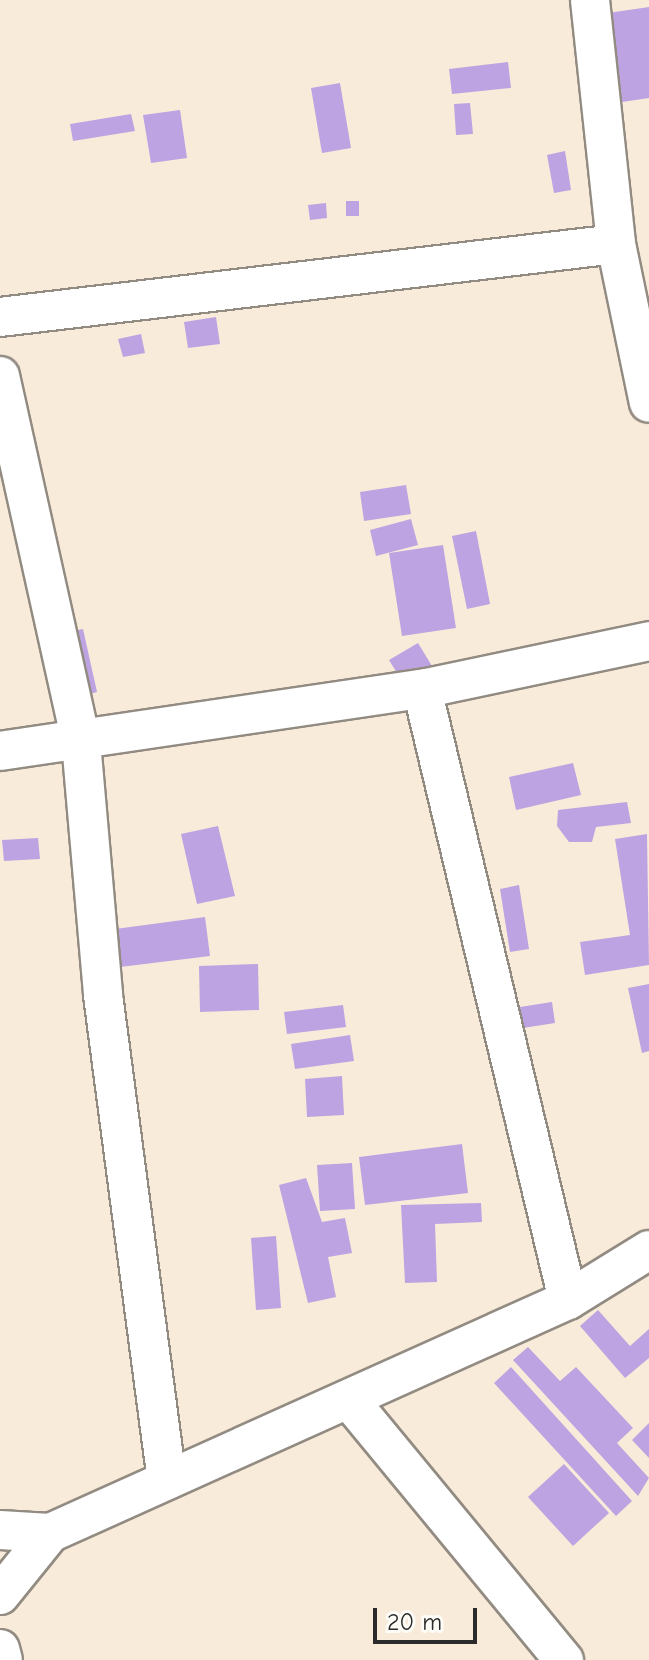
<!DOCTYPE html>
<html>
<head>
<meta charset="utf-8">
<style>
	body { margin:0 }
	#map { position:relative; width:649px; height:1660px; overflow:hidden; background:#f9ebda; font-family:"Comic Neue",sans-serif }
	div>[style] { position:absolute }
	.building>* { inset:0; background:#bda3e1 }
	.roads { filter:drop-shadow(2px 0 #928b82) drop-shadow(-2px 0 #928b82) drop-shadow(0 2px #928b82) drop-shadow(0 -2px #928b82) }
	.minor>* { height:38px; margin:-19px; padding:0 19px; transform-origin:19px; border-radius:19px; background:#fff }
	span { translate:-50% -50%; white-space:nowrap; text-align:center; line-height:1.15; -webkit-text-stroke:6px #fdfcf7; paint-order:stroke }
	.scale { position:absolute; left:373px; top:1608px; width:104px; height:36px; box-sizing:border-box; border:4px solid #2b2b2b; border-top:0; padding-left:10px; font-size:24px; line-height:28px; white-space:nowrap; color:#2b2b2b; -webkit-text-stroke:6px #fdfcf7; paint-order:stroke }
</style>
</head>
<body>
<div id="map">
	<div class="building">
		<div style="clip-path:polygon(649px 7px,649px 98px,622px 102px,608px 13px)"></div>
		<div style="clip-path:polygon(508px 62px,511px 88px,452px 94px,449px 69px)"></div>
		<div style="clip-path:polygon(340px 83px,351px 148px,322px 153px,311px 88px)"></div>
		<div style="clip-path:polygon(470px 103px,473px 134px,456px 135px,454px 104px)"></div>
		<div style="clip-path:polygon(180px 110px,187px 158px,151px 163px,143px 115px)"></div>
		<div style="clip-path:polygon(131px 114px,135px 131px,73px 141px,70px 124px)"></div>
		<div style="clip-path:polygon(565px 151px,571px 190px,554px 193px,547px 155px)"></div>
		<div style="clip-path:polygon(346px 201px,359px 201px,359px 216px,346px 216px)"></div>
		<div style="clip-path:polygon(326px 203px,327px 218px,310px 220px,308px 205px)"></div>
		<div style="clip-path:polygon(216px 317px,220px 344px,188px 348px,184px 322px)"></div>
		<div style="clip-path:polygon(141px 334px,145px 353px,123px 357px,118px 339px)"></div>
		<div style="clip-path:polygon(406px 485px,411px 514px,364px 521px,360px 492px)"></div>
		<div style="clip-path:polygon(411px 519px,418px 545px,376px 556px,370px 530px)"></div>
		<div style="clip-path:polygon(476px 531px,490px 604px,467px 609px,452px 536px)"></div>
		<div style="clip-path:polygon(443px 545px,456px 628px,402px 636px,389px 553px)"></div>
		<div style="clip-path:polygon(83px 629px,97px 692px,82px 696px,68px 632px)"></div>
		<div style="clip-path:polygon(418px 643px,432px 666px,403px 683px,389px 660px)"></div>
		<div style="clip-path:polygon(573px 763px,581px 795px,516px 810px,509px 777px)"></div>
		<div style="clip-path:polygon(627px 802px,631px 823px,596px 827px,592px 842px,569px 842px,557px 826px,558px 810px)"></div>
		<div style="clip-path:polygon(218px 826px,235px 896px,197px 904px,181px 834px)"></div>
		<div style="clip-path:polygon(647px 834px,649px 965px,585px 975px,580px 942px,630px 935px,615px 839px)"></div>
		<div style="clip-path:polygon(38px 838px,40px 859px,4px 861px,2px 840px)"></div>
		<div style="clip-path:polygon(519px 885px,529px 949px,510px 952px,500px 889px)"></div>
		<div style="clip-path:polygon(205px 917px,210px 956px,120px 967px,115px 929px)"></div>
		<div style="clip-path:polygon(258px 964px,259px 1010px,200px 1012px,199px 966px)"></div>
		<div style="clip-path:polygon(649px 984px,649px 1051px,642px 1053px,628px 988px)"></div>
		<div style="clip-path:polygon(552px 1002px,555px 1023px,523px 1028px,520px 1007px)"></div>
		<div style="clip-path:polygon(343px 1005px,346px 1027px,287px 1034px,284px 1012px)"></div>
		<div style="clip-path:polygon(350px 1035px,354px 1061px,295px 1069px,291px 1044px)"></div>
		<div style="clip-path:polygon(342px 1076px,344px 1115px,307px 1117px,305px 1079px)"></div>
		<div style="clip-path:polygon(462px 1144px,468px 1193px,365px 1205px,359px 1157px)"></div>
		<div style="clip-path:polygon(352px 1163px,355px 1209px,320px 1211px,317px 1165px)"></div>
		<div style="clip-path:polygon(306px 1178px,322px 1222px,345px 1218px,352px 1253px,328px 1257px,336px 1297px,308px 1303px,279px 1185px)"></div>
		<div style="clip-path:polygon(481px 1203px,482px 1222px,435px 1224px,437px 1282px,405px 1283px,401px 1205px)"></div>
		<div style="clip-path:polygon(276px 1236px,281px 1308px,256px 1310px,251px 1238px)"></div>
		<div style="clip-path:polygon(598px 1310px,630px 1346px,649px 1329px,649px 1358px,625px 1378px,580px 1326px)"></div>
		<div style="clip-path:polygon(528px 1347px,560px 1381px,576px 1367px,633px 1428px,617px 1443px,649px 1478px,638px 1496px,513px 1360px)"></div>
		<div style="clip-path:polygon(511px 1367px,632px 1501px,616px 1516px,494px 1383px)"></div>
		<div style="clip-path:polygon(649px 1423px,649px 1458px,632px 1440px)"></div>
		<div style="clip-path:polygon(564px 1464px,609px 1513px,573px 1546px,528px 1497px)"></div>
	</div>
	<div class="roads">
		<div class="minor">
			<div style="left:590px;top:0;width:245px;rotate:83.9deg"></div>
			<div style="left:616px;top:244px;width:162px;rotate:78.3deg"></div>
			<div style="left:0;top:317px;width:620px;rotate:-6.76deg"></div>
			<div style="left:0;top:376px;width:375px;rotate:77.5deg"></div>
			<div style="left:81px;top:742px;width:254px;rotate:85deg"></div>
			<div style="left:103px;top:995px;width:489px;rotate:82.5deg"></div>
			<div style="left:422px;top:689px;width:628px;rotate:76.56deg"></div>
			<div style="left:0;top:751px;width:427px;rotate:-8.4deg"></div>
			<div style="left:422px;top:689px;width:232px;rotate:-11.9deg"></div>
			<div style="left:351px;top:1402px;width:335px;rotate:50.5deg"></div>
			<div style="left:0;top:1530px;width:50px;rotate:3.4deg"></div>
			<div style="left:50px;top:1533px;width:568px;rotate:-24.22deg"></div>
			<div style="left:568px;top:1300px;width:95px;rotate:-31.7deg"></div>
			<div style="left:0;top:1595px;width:80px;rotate:-51.1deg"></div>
			<div style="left:0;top:1649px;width:11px;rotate:75deg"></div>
		</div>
	</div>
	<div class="scale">20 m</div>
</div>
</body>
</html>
